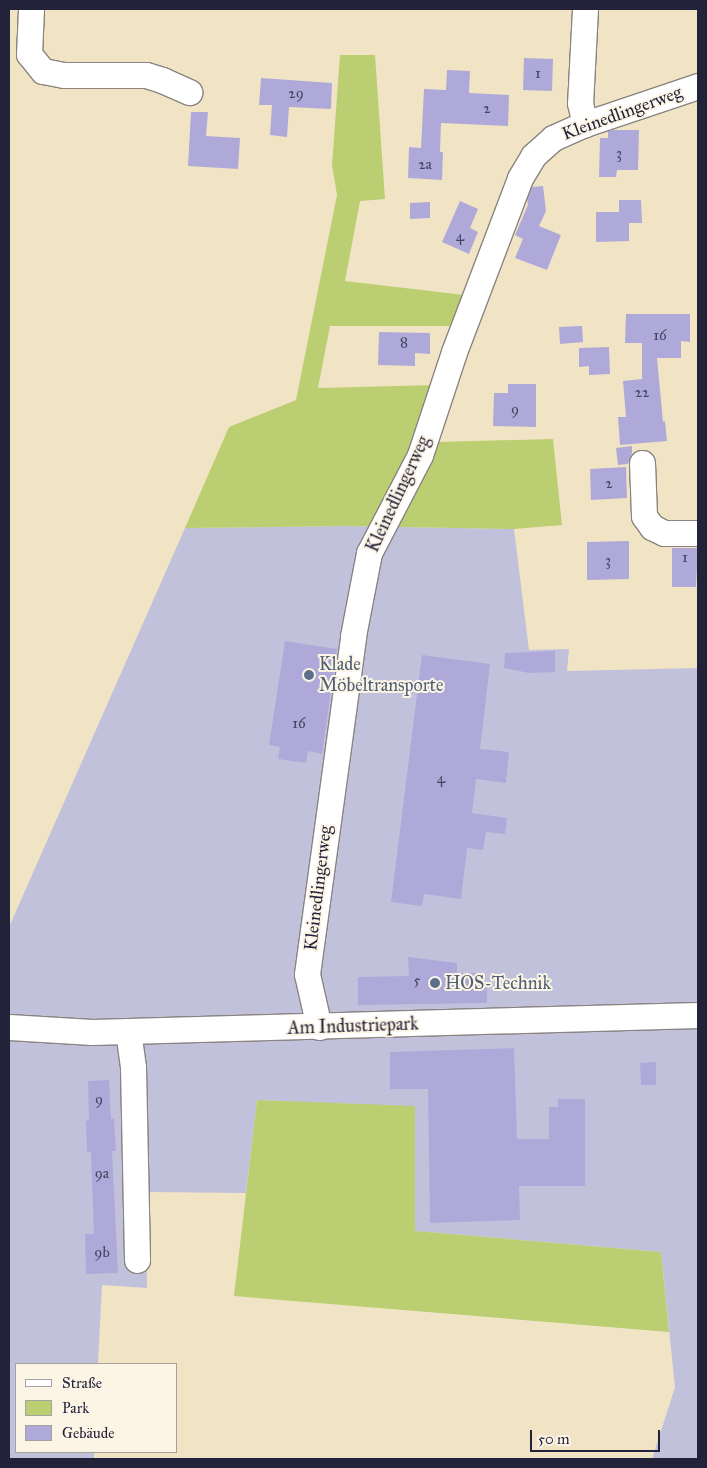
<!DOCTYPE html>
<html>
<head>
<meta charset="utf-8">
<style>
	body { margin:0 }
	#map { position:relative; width:707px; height:1468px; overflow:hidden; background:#f1e4c5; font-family:"IM FELL Great Primer",serif }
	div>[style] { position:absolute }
	.industrial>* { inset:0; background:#c2c1dc }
	.green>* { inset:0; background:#bcce72 }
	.building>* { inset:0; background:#afa9d9 }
	.roads { filter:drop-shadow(1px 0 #8a8380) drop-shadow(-1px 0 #8a8380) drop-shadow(0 1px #8a8380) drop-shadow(0 -1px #8a8380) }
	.minor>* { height:25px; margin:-12.5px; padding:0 12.5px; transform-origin:12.5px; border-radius:12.5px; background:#fff }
	.dots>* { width:14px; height:14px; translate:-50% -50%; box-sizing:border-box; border:2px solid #fcf5e5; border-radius:50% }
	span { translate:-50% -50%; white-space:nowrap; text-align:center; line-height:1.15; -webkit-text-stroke:4px #fcf5e5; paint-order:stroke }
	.number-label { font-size:15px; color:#454462 }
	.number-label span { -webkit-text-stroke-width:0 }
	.street-label { font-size:18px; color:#22223b }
	.service-label { font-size:18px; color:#4e5e75 }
	.left { translate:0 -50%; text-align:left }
	.frame { position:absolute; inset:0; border:10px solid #22223b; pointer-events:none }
	.legend { position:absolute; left:15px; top:1363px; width:162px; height:90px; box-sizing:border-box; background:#fcf5e5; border:1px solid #a5a1a1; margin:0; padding:6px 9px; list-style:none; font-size:15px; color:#22223b }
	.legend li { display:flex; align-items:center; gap:10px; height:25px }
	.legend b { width:25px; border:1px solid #a5a1a1 }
	.scale { position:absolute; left:530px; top:1430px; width:130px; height:22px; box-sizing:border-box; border:2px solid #22223b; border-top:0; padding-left:6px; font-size:15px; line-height:18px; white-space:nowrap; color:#22223b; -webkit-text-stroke:4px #fcf5e5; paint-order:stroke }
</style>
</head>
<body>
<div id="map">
	<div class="industrial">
		<div style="clip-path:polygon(348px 526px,514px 529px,529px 650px,569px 649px,567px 671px,698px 668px,698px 1459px,652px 1459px,675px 1387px,661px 1252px,415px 1231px,415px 1107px,257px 1100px,246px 1193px,146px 1192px,147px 1288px,102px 1285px,98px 1364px,16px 1364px,16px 1452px,94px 1452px,94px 1459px,9px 1459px,9px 927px,185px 528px)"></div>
	</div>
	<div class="green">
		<div style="clip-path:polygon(340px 55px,375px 55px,385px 199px,360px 201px,345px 281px,473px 296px,461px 326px,330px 326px,318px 388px,436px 385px,437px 442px,553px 439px,562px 525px,514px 529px,348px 526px,185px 528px,229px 427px,296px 400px,337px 195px,332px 165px)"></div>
		<div style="clip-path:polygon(257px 1100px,415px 1106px,415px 1231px,661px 1252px,669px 1332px,234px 1296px)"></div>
	</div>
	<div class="building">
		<div style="clip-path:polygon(524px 58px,553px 59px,552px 91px,523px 90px)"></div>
		<div style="clip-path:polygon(447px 70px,470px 71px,469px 93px,509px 95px,508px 126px,441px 123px,440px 152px,443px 152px,442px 180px,408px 178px,409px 147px,421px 148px,424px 89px,446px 90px)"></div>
		<div style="clip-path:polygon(261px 78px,332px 83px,331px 109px,289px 107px,287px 137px,270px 135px,272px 105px,259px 105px)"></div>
		<div style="clip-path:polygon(191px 112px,208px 112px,206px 136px,240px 138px,238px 169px,188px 166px)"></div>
		<div style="clip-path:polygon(613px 130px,639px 130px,638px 170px,617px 170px,616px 177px,599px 177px,600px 138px,608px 138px,608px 131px)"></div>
		<div style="clip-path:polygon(543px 186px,546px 211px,539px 226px,561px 235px,547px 270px,515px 258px,523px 239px,515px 235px,528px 205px,527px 199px,532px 187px)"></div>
		<div style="clip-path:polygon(619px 200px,641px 200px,642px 223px,629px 223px,629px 241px,596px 242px,596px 212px,619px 212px)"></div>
		<div style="clip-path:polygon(460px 201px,478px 209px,470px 228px,478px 232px,469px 254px,442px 242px)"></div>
		<div style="clip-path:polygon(430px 202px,430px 218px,410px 219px,410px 203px)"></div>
		<div style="clip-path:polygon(626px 314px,690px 314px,690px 342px,681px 341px,681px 358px,657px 358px,663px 422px,665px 421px,667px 441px,620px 445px,618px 417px,626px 417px,623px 381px,642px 379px,642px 343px,625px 343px)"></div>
		<div style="clip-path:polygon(582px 326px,583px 342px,560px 344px,559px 327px)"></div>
		<div style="clip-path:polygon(379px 332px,430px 333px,430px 354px,415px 353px,415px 366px,378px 365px)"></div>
		<div style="clip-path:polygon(609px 347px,610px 374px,589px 375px,589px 366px,579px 367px,579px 348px)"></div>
		<div style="clip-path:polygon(508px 384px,536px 384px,536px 427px,493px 426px,494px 393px,508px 393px)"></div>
		<div style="clip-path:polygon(632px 446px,632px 453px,628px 464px,618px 465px,616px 448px)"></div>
		<div style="clip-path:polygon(626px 467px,627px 498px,591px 500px,590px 469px)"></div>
		<div style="clip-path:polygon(629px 541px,629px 579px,587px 580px,587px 542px)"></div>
		<div style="clip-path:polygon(672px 548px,698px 548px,696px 587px,672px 587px)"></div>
		<div style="clip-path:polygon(285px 641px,337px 649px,322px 754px,308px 751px,306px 763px,278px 759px,280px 747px,269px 745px)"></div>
		<div style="clip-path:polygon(555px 651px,555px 672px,529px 673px,504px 668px,505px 653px)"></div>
		<div style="clip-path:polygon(422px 655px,490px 664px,480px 749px,509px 752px,506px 783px,476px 779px,472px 813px,507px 818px,505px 834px,486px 832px,483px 850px,467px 848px,461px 899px,424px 894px,422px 906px,391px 902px)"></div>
		<div style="clip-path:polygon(408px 957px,457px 963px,457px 973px,476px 973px,476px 984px,487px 984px,487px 1003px,358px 1005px,358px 977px,409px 976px)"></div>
		<div style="clip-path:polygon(514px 1048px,517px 1139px,549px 1139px,549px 1107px,558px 1107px,558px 1099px,585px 1099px,585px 1186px,519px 1186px,520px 1220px,430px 1223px,428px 1089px,390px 1089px,390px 1052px)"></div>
		<div style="clip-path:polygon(656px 1062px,656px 1085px,641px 1085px,640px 1063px)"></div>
		<div style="clip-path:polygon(109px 1080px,111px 1119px,114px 1119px,116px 1151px,112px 1151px,118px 1273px,86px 1274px,85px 1234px,94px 1234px,91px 1152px,87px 1152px,86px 1121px,89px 1120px,88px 1081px)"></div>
	</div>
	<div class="roads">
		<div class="minor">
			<div style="left:31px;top:9px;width:45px;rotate:92.5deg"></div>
			<div style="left:29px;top:54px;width:22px;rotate:51deg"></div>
			<div style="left:43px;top:71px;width:21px;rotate:11deg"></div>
			<div style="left:64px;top:75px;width:82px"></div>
			<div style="left:146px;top:75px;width:17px;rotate:17deg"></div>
			<div style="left:162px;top:80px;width:30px;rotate:24deg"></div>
			<div style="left:585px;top:9px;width:94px;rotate:93deg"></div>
			<div style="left:580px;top:103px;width:22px;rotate:77deg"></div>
			<div style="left:642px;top:463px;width:53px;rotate:87.8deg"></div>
			<div style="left:644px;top:516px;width:14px;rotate:54deg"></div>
			<div style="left:652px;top:527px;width:13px;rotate:27deg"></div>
			<div style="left:664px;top:533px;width:34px"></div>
			<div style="left:9px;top:1027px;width:83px;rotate:3.4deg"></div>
			<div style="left:92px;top:1032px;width:606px;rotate:-1.61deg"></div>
			<div style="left:319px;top:1027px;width:54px;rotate:-102.8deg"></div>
			<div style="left:307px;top:974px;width:341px;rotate:-82.2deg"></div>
			<div style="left:353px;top:636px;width:85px;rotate:-79.1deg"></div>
			<div style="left:369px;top:553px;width:110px;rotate:-62.5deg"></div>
			<div style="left:420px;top:455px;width:108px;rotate:-71.7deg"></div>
			<div style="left:454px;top:352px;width:186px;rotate:-69.2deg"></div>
			<div style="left:520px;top:178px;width:26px;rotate:-59deg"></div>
			<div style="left:533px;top:156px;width:27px;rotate:-42deg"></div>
			<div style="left:553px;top:138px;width:35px;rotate:-24deg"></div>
			<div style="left:585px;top:124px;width:119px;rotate:-18.6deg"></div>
			<div style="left:128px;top:1031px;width:36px;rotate:82deg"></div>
			<div style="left:133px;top:1067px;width:193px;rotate:88.8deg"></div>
		</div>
	</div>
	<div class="dots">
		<div style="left:309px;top:675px;background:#5c6f8a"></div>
		<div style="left:435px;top:983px;background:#5c6f8a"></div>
	</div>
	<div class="number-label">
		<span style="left:538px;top:74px">1</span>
		<span style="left:296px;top:94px">29</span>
		<span style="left:487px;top:109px">2</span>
		<span style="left:619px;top:154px">3</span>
		<span style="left:425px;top:165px">2a</span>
		<span style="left:460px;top:237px">4</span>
		<span style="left:660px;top:336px">16</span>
		<span style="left:404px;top:343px">8</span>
		<span style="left:642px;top:393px">22</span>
		<span style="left:515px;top:410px">9</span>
		<span style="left:609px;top:484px">2</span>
		<span style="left:685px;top:558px">1</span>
		<span style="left:608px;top:561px">3</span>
		<span style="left:299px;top:724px">16</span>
		<span style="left:441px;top:779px">4</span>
		<span style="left:417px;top:981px">5</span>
		<span style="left:99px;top:1100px">9</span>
		<span style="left:102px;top:1174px">9a</span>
		<span style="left:102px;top:1253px">9b</span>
	</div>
	<div class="street-label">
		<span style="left:622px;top:113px;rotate:-20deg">Kleinedlingerweg</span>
		<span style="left:398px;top:494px;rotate:-65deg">Kleinedlingerweg</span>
		<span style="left:318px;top:888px;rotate:-83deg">Kleinedlingerweg</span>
		<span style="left:353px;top:1026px;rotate:-2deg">Am Industriepark</span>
	</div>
	<div class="service-label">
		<span class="left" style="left:319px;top:675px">Klade<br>Möbeltransporte</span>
		<span class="left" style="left:445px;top:983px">HOS-Technik</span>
	</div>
	<div class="frame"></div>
	<ul class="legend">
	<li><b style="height:6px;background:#fff"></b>Straße</li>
	<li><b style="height:14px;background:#bcce72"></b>Park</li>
	<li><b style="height:14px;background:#afa9d9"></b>Gebäude</li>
	</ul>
	<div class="scale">50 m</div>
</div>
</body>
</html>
